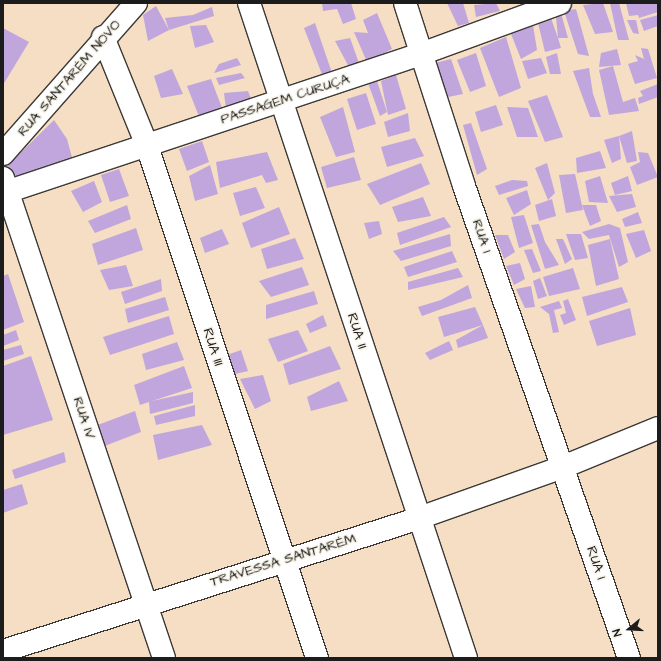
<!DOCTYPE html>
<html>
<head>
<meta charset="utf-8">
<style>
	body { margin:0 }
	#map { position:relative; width:661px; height:661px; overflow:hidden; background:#f5dec3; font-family:"Architects Daughter",sans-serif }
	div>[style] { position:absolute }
	.building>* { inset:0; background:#c0a6dd }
	.roads { filter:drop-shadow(1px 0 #3d3935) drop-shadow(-1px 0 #3d3935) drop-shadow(0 1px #3d3935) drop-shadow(0 -1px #3d3935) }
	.minor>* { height:22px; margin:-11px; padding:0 11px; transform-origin:11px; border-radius:11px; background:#fff }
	span { translate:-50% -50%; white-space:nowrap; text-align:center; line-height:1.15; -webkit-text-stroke:3px #f7f3e8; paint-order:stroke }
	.street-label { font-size:14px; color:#1c1c1c }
	.frame { position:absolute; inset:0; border:4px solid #1c1c1c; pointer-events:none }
	.north { position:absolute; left:609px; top:609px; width:40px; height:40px; -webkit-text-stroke:3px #f7f3e8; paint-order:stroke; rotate:252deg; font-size:11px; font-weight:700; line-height:16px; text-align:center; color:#1c1c1c }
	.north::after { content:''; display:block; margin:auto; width:14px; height:18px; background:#1c1c1c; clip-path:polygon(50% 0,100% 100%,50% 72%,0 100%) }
</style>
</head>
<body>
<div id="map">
	<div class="building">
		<div style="clip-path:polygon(322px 3px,351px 3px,356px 19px,343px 24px,337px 9px,323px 11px)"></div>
		<div style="clip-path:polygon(447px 3px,463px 3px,469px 23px,458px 26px)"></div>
		<div style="clip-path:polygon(496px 3px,500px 11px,476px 17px,474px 5px)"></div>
		<div style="clip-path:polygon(603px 3px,613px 32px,595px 34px,583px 5px)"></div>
		<div style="clip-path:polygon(610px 3px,619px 3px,629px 40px,618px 40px)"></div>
		<div style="clip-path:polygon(626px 3px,658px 3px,658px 12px,639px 18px,638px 15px,629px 16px)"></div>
		<div style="clip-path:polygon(156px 6px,169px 30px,165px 18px,193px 15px,212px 7px,214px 16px,169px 30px,148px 41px,143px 15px)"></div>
		<div style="clip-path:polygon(576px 9px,589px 56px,578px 54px,564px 11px)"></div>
		<div style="clip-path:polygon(377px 13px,392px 49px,367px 62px,354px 32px,368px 33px,363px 20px)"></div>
		<div style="clip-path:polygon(561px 13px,568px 38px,558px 38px,561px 48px,545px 52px,538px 23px,551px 18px,558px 38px,556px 17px)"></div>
		<div style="clip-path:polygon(658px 15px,658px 26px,644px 31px,640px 20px)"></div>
		<div style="clip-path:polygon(627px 20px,636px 20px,639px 34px,633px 33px)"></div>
		<div style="clip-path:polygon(315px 23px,333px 76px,323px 77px,304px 28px)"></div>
		<div style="clip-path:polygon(206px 25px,214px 42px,195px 48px,190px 26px)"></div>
		<div style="clip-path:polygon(533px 25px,537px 50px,521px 59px,511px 34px)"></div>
		<div style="clip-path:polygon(3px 28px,29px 42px,3px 85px)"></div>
		<div style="clip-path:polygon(506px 37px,521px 88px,499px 97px,480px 48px)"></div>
		<div style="clip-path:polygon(350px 38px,359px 63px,349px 67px,335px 41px)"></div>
		<div style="clip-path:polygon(641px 48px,648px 49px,657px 78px,635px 84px,628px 64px,638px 61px,635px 55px,644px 59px)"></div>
		<div style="clip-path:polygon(617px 49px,621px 65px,599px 67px,601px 53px)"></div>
		<div style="clip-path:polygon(476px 53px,486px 86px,470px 92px,457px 60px)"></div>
		<div style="clip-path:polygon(557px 53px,561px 74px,550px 74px,546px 57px)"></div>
		<div style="clip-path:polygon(237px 58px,241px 65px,214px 73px,219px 64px)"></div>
		<div style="clip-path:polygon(541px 58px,547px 73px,528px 79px,522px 61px)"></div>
		<div style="clip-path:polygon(451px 59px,463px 94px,443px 98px,435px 63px)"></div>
		<div style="clip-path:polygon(613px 66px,623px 102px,635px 98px,639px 111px,609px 115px,599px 70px)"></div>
		<div style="clip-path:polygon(589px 68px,593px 94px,601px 117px,590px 117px,573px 71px)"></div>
		<div style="clip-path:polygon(172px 69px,183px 94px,161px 98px,154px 76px)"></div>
		<div style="clip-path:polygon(241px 73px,245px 78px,219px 85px,216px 78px)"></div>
		<div style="clip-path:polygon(396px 75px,406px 109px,388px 115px,381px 81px)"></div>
		<div style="clip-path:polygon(211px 79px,222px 108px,200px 119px,187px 86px)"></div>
		<div style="clip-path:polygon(377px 81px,387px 112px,380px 116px,368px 83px)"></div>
		<div style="clip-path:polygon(658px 84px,658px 97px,639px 104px,638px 98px,643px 96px,640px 91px)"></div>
		<div style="clip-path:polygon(248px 91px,253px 104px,226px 109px,224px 93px)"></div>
		<div style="clip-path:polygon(366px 93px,376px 124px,357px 130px,347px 99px)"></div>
		<div style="clip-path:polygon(547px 95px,563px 137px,545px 142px,528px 101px)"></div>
		<div style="clip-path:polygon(496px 105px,503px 125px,481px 132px,475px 112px)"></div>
		<div style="clip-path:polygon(343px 107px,355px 152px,336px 157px,320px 117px)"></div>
		<div style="clip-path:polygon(507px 107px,528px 108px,538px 137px,517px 137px)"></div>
		<div style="clip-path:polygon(408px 113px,410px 131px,388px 137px,384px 122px)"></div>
		<div style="clip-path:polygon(54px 120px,67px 139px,73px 161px,15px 182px,6px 167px)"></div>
		<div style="clip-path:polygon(471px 123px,487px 169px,477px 175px,463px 125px)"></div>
		<div style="clip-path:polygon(632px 131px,637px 161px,627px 163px,619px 136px)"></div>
		<div style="clip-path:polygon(619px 136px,621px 159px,612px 163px,604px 140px)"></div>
		<div style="clip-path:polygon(415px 138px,424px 156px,387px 167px,381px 147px)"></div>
		<div style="clip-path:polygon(202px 141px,209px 162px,187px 171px,179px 149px)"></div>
		<div style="clip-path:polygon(600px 151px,606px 168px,577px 173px,576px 158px)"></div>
		<div style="clip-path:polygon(267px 152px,278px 180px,266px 183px,262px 175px,220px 188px,216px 162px)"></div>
		<div style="clip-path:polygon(638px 152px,648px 153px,658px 177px,637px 185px,630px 167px,640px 162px)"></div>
		<div style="clip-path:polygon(354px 157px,361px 180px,327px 188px,321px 167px)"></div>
		<div style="clip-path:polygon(421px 163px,430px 184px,380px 205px,367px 184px)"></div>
		<div style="clip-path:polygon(547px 163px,555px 193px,548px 200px,535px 168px)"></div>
		<div style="clip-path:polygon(210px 165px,218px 194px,195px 201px,189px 176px)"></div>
		<div style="clip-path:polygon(119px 169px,129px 196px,110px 202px,101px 175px)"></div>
		<div style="clip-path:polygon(575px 174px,583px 210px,566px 213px,559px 175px)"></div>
		<div style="clip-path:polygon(600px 176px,608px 203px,589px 202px,585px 181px)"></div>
		<div style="clip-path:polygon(628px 176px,632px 191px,615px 195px,611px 183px)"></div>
		<div style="clip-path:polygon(512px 180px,527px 181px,528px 186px,499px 195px,495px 186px)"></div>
		<div style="clip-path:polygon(94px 181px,102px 202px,83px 212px,71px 191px)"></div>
		<div style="clip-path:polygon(256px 187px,265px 208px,240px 216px,233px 193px)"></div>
		<div style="clip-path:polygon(527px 190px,531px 204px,514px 215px,506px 198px)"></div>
		<div style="clip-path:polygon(632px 194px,636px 207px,617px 212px,609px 196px)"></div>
		<div style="clip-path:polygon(423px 197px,431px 216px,398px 222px,392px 207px)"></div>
		<div style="clip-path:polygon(552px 199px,556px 216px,539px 221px,535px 205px)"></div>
		<div style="clip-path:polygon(127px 205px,131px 219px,95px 233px,88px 221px)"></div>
		<div style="clip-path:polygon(582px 205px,596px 205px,601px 221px,590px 226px)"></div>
		<div style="clip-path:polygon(279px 207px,290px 234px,251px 248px,242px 223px)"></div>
		<div style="clip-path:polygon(638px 212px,642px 223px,625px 227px,622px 219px)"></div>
		<div style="clip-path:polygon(524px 215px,533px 243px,519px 248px,511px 217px)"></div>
		<div style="clip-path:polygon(444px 217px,451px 227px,400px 245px,397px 233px)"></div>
		<div style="clip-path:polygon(379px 221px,382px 234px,369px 239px,364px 223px)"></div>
		<div style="clip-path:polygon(539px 224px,545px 242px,559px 265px,545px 269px,531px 225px)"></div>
		<div style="clip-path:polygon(609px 224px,620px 228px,628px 262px,619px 267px,609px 235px,589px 239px,582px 232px)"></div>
		<div style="clip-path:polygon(136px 228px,143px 250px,98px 265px,92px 244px)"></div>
		<div style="clip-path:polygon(222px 229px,229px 244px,205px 253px,200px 238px)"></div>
		<div style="clip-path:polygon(644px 230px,651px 251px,636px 258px,626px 234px)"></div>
		<div style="clip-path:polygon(450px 234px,451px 246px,401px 261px,393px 251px)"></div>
		<div style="clip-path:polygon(566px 234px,581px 234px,588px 258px,575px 260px)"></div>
		<div style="clip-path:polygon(495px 235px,508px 235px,515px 252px,504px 259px)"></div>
		<div style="clip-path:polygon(295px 238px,304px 259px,267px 269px,261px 249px)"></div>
		<div style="clip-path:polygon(556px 239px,563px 239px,572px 259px,565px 264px)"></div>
		<div style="clip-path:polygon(610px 239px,619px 279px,596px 286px,588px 245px)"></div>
		<div style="clip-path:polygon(532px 249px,541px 271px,533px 273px,524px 250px)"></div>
		<div style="clip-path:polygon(452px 251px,457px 262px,408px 277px,404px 267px)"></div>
		<div style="clip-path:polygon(520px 263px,525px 279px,514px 285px,506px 266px)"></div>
		<div style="clip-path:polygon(126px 265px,133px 286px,109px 290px,100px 270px)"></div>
		<div style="clip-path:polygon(302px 267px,309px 285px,271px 297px,259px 281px)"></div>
		<div style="clip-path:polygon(458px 268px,463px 277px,408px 290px,408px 282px)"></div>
		<div style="clip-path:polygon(573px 268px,580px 289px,549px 296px,543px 277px)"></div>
		<div style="clip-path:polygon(8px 274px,24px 322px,3px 330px,3px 276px)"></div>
		<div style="clip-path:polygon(540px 278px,547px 296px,538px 299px,533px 281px)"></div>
		<div style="clip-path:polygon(161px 279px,162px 291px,125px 304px,121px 292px)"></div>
		<div style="clip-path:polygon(468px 285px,472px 298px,422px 316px,418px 307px,441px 300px)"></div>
		<div style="clip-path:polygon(531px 286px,535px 307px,525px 308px,516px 289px)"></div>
		<div style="clip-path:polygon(622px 287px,628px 302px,587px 316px,582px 297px)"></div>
		<div style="clip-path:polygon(314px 291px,318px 304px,266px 319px,266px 305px)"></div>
		<div style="clip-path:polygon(165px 297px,169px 310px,128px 323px,125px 309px)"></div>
		<div style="clip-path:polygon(568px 299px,576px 320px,564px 325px,560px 315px,566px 313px,563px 301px)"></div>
		<div style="clip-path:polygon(559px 301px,562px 308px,554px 310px,559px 332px,553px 333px,549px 314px,540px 307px)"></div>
		<div style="clip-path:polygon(475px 307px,483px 325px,444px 337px,438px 317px)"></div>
		<div style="clip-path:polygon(630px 308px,636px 335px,597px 346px,589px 321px)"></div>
		<div style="clip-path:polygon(323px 315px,327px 326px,310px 333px,306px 324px)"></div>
		<div style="clip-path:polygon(169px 316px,174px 334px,110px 355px,103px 337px)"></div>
		<div style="clip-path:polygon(483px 325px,488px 338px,458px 348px,456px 340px)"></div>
		<div style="clip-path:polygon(16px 330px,19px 340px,3px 346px,3px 335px)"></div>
		<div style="clip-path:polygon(298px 330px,308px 351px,278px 362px,268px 339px)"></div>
		<div style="clip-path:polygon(449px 341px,453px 350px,430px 360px,425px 353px)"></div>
		<div style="clip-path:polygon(177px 342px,184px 360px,146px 370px,142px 354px)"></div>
		<div style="clip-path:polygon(21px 345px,24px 354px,3px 361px,3px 350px)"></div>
		<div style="clip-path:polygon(330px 346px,341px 369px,289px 385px,283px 364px)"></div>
		<div style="clip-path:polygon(241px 350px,248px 371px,231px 375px,224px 356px)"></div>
		<div style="clip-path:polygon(31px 356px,53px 420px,3px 435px,3px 366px)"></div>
		<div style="clip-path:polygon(184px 366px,192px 388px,152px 401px,193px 392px,193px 403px,150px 414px,149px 402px,140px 405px,134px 385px)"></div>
		<div style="clip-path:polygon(263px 375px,271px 401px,255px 409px,240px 379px)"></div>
		<div style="clip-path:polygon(339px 381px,348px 401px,311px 411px,307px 397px)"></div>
		<div style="clip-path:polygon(195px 405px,195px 416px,156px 425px,154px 416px)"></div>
		<div style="clip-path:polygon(135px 411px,141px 432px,102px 447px,95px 426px)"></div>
		<div style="clip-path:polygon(202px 425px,212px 445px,158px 460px,153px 435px)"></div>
		<div style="clip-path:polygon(64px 452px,66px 462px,15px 479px,12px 470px)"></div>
		<div style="clip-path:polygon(22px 484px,28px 504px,3px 513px,3px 490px)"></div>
	</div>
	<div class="roads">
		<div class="minor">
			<div style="left:249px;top:3px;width:690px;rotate:71.67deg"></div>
			<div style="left:405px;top:3px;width:192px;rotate:72.1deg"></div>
			<div style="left:464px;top:186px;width:500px;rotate:70.73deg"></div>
			<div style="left:103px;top:37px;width:114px;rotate:67.9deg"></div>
			<div style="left:146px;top:143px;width:543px;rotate:71.63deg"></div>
			<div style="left:3px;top:154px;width:201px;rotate:-48.6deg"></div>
			<div style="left:3px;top:178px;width:506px;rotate:71.46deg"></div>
			<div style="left:9px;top:191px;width:434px;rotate:-18.4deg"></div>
			<div style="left:421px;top:54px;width:148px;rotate:-20.1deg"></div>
			<div style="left:3px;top:651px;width:437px;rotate:-17.7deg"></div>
			<div style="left:419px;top:518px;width:153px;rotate:-19.5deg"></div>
			<div style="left:563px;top:467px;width:103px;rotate:-22.3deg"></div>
		</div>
	</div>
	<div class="street-label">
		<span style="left:69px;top:78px;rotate:-49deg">RUA SANTARÉM NOVO</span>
		<span style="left:285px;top:99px;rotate:-18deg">PASSAGEM CURUÇA</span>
		<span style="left:482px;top:236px;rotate:71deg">RUA 1</span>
		<span style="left:357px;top:331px;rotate:72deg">RUA II</span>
		<span style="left:213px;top:347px;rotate:72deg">RUA III</span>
		<span style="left:84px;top:418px;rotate:72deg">RUA IV</span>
		<span style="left:283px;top:560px;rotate:-17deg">TRAVESSA SANTARÉM</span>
		<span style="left:596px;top:563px;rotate:71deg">RUA I</span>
	</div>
	<div class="frame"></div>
	<div class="north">N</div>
</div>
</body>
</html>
